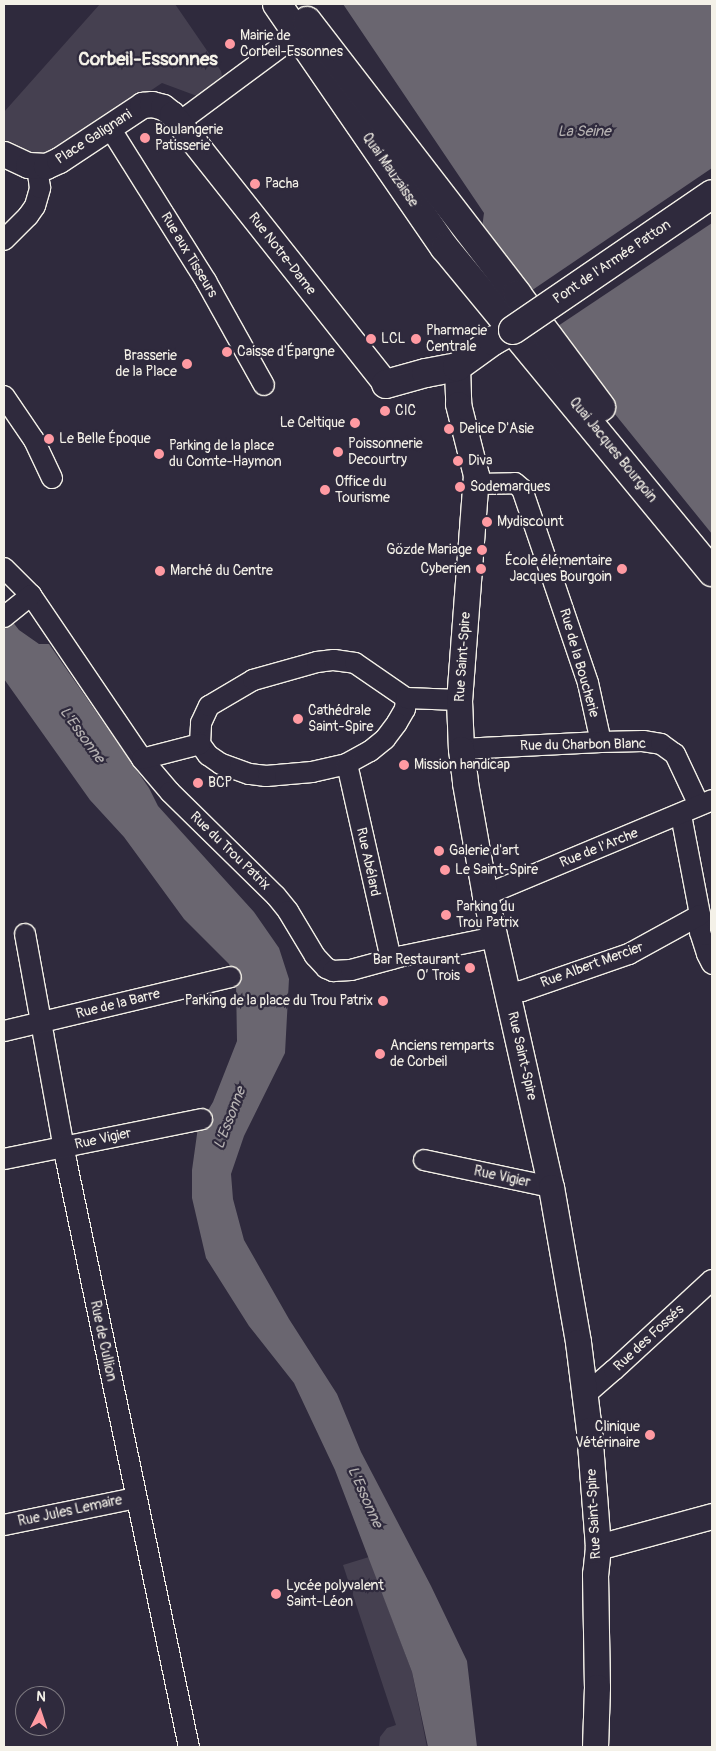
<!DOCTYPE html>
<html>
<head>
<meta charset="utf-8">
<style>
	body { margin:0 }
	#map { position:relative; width:716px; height:1751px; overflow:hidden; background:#2f2a3d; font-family:Pangolin,sans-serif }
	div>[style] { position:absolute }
	.green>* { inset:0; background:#454050 }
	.water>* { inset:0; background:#6a6670 }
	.pier>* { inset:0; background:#2f2a3d }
	.roads { filter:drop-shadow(1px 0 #f4f1e8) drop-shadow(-1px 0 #f4f1e8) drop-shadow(0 1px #f4f1e8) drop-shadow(0 -1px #f4f1e8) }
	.minor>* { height:20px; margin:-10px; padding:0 10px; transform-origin:10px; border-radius:10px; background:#2f2a3d }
	.tertiary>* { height:25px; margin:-12.5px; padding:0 12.5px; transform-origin:12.5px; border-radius:12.5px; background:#2f2a3d }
	.secondary>* { height:28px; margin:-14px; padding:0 14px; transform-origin:14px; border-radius:14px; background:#2f2a3d }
	.bridges { filter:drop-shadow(1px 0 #f4f1e8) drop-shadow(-1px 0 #f4f1e8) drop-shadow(0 1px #f4f1e8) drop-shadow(0 -1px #f4f1e8) }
	.secondary-bridge>* { height:28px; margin:-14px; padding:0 14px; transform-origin:14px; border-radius:14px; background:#2f2a3d }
	.dots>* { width:14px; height:14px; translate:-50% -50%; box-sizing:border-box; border:2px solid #2f2a3d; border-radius:50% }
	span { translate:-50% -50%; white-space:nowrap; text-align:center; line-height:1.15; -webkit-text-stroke:4.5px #2f2a3d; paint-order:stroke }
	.poi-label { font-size:14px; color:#f4f1e8 }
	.left { translate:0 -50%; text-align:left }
	.right { translate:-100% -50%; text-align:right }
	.street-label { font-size:14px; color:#f4f1e8 }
	.water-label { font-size:15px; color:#b6b2b2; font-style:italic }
	.district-label { font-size:19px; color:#f4f1e8; font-weight:700 }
	.frame { position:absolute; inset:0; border:5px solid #f4f1e8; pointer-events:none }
	.north { position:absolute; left:15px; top:1686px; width:50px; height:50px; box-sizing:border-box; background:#2f2a3d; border:1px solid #7e7a81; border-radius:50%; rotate:4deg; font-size:14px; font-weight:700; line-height:20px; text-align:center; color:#f4f1e8 }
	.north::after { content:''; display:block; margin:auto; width:18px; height:22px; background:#ff9aa2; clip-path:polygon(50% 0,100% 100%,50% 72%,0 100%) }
</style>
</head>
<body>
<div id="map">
	<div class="green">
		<div style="clip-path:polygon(100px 4px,175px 4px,221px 71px,222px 76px,197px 96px,162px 83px,53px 156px,25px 155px,4px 146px,4px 112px)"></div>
		<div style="clip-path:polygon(369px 1557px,412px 1672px,427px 1747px,379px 1747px,380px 1737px,387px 1728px,396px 1725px,343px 1565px)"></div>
	</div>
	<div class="water">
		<div style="clip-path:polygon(343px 4px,712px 4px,712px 534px,585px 377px,481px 235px,484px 213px)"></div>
		<div style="clip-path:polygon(4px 611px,19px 630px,39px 644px,49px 644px,149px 788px,158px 806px,254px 912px,279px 948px,289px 979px,285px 1053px,244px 1136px,231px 1174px,233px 1199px,244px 1240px,289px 1319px,337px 1394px,361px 1452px,431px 1586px,467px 1661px,477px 1747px,428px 1747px,412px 1672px,335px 1470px,294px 1383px,249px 1326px,206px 1258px,192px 1198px,192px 1170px,198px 1127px,213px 1102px,237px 1041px,236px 982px,229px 964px,184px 919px,124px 837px,90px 800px,4px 679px)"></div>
	</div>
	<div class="pier">
		<div style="clip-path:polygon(712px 168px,712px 223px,549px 332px,525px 295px)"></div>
	</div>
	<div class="roads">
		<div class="minor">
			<div style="left:178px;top:123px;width:148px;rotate:-36.5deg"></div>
			<div style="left:110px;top:128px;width:181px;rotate:57.9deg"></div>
			<div style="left:206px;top:281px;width:119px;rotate:60.9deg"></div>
			<div style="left:4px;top:240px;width:34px;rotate:-45deg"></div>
			<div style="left:28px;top:216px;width:12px;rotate:-55deg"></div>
			<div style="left:35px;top:206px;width:19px;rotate:-74deg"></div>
			<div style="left:40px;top:188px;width:21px;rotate:-98deg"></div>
			<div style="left:4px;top:396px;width:53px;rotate:55.7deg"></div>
			<div style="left:34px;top:440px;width:42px;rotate:64.7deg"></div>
			<div style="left:476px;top:484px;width:39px;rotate:-1deg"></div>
			<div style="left:515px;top:483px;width:9px;rotate:41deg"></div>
			<div style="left:522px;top:489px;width:205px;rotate:71.2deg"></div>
			<div style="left:588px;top:683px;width:60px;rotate:77.6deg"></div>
			<div style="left:4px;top:568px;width:38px;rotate:45deg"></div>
			<div style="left:31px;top:595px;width:198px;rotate:55.9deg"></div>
			<div style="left:142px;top:759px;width:43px;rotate:49.7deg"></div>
			<div style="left:170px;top:792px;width:148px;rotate:44.5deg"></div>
			<div style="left:276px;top:896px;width:19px;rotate:51deg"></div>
			<div style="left:288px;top:911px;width:52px;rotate:59deg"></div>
			<div style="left:315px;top:956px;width:16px;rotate:47deg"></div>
			<div style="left:326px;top:968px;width:8px;rotate:23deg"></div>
			<div style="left:333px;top:971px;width:18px;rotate:-3deg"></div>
			<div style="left:351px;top:970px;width:54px;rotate:-15.1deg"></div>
			<div style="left:403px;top:956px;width:94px;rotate:-11.7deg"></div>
			<div style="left:4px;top:617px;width:35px;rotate:-39deg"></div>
			<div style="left:406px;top:698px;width:11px;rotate:95deg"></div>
			<div style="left:405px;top:709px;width:16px;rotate:120deg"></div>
			<div style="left:397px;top:723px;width:20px;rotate:127deg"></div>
			<div style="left:385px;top:739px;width:19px;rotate:141deg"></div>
			<div style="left:370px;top:751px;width:26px;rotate:151deg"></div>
			<div style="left:347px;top:764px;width:36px;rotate:167deg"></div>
			<div style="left:312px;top:772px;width:46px;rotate:175deg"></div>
			<div style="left:266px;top:776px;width:17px;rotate:-173deg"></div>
			<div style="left:249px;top:774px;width:30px;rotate:-160deg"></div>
			<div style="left:221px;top:764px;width:16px;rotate:-145deg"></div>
			<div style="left:208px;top:755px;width:14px;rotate:-126deg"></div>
			<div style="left:200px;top:744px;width:21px;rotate:-87deg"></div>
			<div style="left:201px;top:723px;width:19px;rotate:-65deg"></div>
			<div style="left:209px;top:706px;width:51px;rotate:-30.6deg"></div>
			<div style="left:253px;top:680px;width:66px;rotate:-15.7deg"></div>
			<div style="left:317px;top:662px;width:17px;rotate:-7deg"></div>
			<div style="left:334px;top:660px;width:21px;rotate:8deg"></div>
			<div style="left:355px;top:663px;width:62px;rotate:34.5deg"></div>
			<div style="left:406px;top:698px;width:53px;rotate:2.2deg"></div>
			<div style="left:461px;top:749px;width:140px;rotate:-2.9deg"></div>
			<div style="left:601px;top:742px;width:42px;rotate:-1.4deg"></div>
			<div style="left:643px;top:741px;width:18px;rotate:9deg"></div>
			<div style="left:661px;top:744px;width:17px;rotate:36deg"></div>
			<div style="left:675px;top:754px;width:56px;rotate:64.8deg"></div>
			<div style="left:142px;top:759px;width:60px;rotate:-14.5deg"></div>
			<div style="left:347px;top:764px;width:200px;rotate:77.3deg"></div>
			<div style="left:681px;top:815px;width:102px;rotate:79.2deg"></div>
			<div style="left:700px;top:915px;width:17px;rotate:90deg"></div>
			<div style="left:700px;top:932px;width:23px;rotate:72deg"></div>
			<div style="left:707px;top:954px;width:11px;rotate:63deg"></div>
			<div style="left:483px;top:896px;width:248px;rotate:-22.7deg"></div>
			<div style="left:25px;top:934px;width:230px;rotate:79.7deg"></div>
			<div style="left:66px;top:1160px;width:600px;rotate:78.17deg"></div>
			<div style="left:507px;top:993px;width:15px;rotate:-8deg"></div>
			<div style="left:522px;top:991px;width:113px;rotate:-19.1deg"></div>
			<div style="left:629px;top:954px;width:81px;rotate:-28.8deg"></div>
			<div style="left:4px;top:1031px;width:233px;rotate:-13.4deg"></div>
			<div style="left:4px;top:1159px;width:202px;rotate:-11.4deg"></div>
			<div style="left:424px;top:1160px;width:130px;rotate:12deg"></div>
			<div style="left:585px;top:1395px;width:38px;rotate:-41deg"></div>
			<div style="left:614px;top:1370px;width:133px;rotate:-42.6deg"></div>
			<div style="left:4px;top:1525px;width:135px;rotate:-11.6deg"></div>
		</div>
		<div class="tertiary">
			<div style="left:4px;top:154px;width:26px;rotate:25deg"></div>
			<div style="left:28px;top:165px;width:18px;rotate:3deg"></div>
			<div style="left:46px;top:166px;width:14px;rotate:-25deg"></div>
			<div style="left:59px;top:160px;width:100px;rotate:-33.5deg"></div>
			<div style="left:142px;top:105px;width:10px;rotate:-6deg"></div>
			<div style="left:152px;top:104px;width:11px;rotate:15deg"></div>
			<div style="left:163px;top:107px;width:11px;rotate:38deg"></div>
			<div style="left:172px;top:114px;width:345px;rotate:51.6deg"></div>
			<div style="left:457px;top:367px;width:37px;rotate:88deg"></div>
			<div style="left:458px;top:404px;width:73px;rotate:75.8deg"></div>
			<div style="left:476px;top:475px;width:226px;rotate:94.3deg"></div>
			<div style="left:459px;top:700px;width:49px;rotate:87.7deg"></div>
			<div style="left:461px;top:749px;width:34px;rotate:83deg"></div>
			<div style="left:465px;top:783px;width:114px;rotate:79.9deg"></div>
			<div style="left:485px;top:895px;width:299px;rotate:77.3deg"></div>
			<div style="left:551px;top:1187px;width:157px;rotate:80.1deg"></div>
			<div style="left:578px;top:1342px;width:89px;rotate:82.9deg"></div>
			<div style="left:589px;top:1430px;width:117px;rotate:85.6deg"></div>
			<div style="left:598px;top:1547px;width:27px;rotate:96deg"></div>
			<div style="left:595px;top:1574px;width:113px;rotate:89deg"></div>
			<div style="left:597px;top:1687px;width:60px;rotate:91.9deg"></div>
			<div style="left:598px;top:1547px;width:118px;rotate:-15.2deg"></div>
		</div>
		<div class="secondary">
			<div style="left:277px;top:4px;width:296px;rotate:55.5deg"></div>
			<div style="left:445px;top:248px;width:420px;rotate:50.5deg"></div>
			<div style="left:307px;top:21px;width:344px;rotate:52.4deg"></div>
			<div style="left:517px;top:294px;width:141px;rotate:53.4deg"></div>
			<div style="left:386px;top:384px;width:41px;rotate:-15.4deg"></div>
			<div style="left:426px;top:373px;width:32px;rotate:-11deg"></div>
			<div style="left:457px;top:367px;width:44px;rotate:-35.8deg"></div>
			<div style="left:493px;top:341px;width:23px;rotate:-29deg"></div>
		</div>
	</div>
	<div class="bridges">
		<div class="secondary-bridge">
			<div style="left:513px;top:330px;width:241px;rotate:-34.3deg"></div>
		</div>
	</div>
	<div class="dots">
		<div style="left:230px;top:44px;background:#ff9aa2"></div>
		<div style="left:145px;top:138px;background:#ff9aa2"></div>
		<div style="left:255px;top:184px;background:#ff9aa2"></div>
		<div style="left:371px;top:339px;background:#ff9aa2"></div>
		<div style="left:416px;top:339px;background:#ff9aa2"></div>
		<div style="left:227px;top:352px;background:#ff9aa2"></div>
		<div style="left:187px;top:364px;background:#ff9aa2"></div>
		<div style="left:385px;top:411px;background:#ff9aa2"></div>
		<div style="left:355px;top:423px;background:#ff9aa2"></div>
		<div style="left:449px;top:429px;background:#ff9aa2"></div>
		<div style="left:49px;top:439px;background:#ff9aa2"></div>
		<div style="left:338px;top:452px;background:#ff9aa2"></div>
		<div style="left:159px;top:454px;background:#ff9aa2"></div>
		<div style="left:458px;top:461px;background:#ff9aa2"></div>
		<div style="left:460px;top:487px;background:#ff9aa2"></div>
		<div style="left:325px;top:490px;background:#ff9aa2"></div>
		<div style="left:487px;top:522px;background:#ff9aa2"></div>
		<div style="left:482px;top:550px;background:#ff9aa2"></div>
		<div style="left:481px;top:569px;background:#ff9aa2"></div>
		<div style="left:622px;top:569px;background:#ff9aa2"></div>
		<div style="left:160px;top:571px;background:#ff9aa2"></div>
		<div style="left:298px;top:719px;background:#ff9aa2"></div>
		<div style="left:404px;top:765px;background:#ff9aa2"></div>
		<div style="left:198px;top:783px;background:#ff9aa2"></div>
		<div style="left:439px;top:851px;background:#ff9aa2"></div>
		<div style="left:445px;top:870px;background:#ff9aa2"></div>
		<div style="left:446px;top:915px;background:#ff9aa2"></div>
		<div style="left:470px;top:968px;background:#ff9aa2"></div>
		<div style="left:383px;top:1001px;background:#ff9aa2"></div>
		<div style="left:380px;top:1054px;background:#ff9aa2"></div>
		<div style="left:650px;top:1435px;background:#ff9aa2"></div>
		<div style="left:276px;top:1594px;background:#ff9aa2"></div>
	</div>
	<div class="poi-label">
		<span class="left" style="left:240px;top:44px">Mairie de<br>Corbeil-Essonnes</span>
		<span class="left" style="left:155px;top:138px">Boulangerie<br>Patisserie</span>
		<span class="left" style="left:265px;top:184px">Pacha</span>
		<span class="left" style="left:426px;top:339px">Pharmacie<br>Centrale</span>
		<span class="left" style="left:381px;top:339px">LCL</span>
		<span class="left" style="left:237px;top:352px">Caisse d'Épargne</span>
		<span class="right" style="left:177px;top:364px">Brasserie<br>de la Place</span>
		<span class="left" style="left:395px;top:411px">CIC</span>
		<span class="right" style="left:345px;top:423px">Le Celtique</span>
		<span class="left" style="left:459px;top:429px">Delice D'Asie</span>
		<span class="left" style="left:59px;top:439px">Le Belle Époque</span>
		<span class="left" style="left:348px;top:452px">Poissonnerie<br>Decourtry</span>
		<span class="left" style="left:169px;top:454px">Parking de la place<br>du Comte-Haymon</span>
		<span class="left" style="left:468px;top:461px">Diva</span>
		<span class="left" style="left:335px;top:490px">Office du<br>Tourisme</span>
		<span class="left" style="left:470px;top:487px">Sodemarques</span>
		<span class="left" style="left:497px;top:522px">Mydiscount</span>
		<span class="right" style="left:472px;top:550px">Gözde Mariage</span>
		<span class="right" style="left:612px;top:569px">École élémentaire<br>Jacques Bourgoin</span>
		<span class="right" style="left:471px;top:569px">Cyberien</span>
		<span class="left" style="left:170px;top:571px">Marché du Centre</span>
		<span class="left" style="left:308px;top:719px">Cathédrale<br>Saint-Spire</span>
		<span class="left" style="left:414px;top:765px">Mission handicap</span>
		<span class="left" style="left:208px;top:783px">BCP</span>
		<span class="left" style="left:449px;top:851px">Galerie d'art</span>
		<span class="left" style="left:455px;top:870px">Le Saint-Spire</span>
		<span class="left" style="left:456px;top:915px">Parking du<br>Trou Patrix</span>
		<span class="right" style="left:460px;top:968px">Bar Restaurant<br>O’ Trois</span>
		<span class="right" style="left:373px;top:1001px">Parking de la place du Trou Patrix</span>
		<span class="left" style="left:390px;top:1054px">Anciens remparts<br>de Corbeil</span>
		<span class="right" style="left:640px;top:1435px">Clinique<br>Vétérinaire</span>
		<span class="left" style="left:286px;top:1594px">Lycée polyvalent<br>Saint-Léon</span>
	</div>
	<div class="street-label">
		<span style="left:94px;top:137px;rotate:-33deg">Place Galignani</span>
		<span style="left:390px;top:170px;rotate:55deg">Quai Mauzaisse</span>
		<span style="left:282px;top:254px;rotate:52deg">Rue Notre-Dame</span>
		<span style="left:189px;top:255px;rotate:59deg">Rue aux Tisseurs</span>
		<span style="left:612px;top:262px;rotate:-34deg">Pont de l'Armée Patton</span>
		<span style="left:613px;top:450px;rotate:51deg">Quai Jacques Bourgoin</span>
		<span style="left:463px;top:657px;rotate:-86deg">Rue Saint-Spire</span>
		<span style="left:579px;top:663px;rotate:74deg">Rue de la Boucherie</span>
		<span style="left:583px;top:745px;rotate:-1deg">Rue du Charbon Blanc</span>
		<span style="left:599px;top:848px;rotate:-22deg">Rue de l'Arche</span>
		<span style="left:230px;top:851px;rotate:44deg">Rue du Trou Patrix</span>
		<span style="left:368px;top:862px;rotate:78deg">Rue Abélard</span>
		<span style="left:592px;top:965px;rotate:-20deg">Rue Albert Mercier</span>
		<span style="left:118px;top:1004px;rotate:-14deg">Rue de la Barre</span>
		<span style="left:522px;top:1056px;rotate:77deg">Rue Saint-Spire</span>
		<span style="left:103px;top:1139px;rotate:-12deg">Rue Vigier</span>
		<span style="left:502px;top:1177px;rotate:12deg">Rue Vigier</span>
		<span style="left:649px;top:1338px;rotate:-43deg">Rue des Fossés</span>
		<span style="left:103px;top:1341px;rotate:78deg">Rue de Cullion</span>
		<span style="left:70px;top:1511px;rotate:-12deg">Rue Jules Lemaire</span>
		<span style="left:594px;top:1514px;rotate:-93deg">Rue Saint-Spire</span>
	</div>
	<div class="water-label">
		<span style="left:584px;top:132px">La Seine</span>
		<span style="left:82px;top:735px;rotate:54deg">L'Essonne</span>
		<span style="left:230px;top:1118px;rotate:-69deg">L'Essonne</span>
		<span style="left:365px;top:1497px;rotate:66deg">L'Essonne</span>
	</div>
	<div class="district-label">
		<span style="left:148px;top:60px">Corbeil-Essonnes</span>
	</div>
	<div class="frame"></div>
	<div class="north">N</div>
</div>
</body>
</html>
